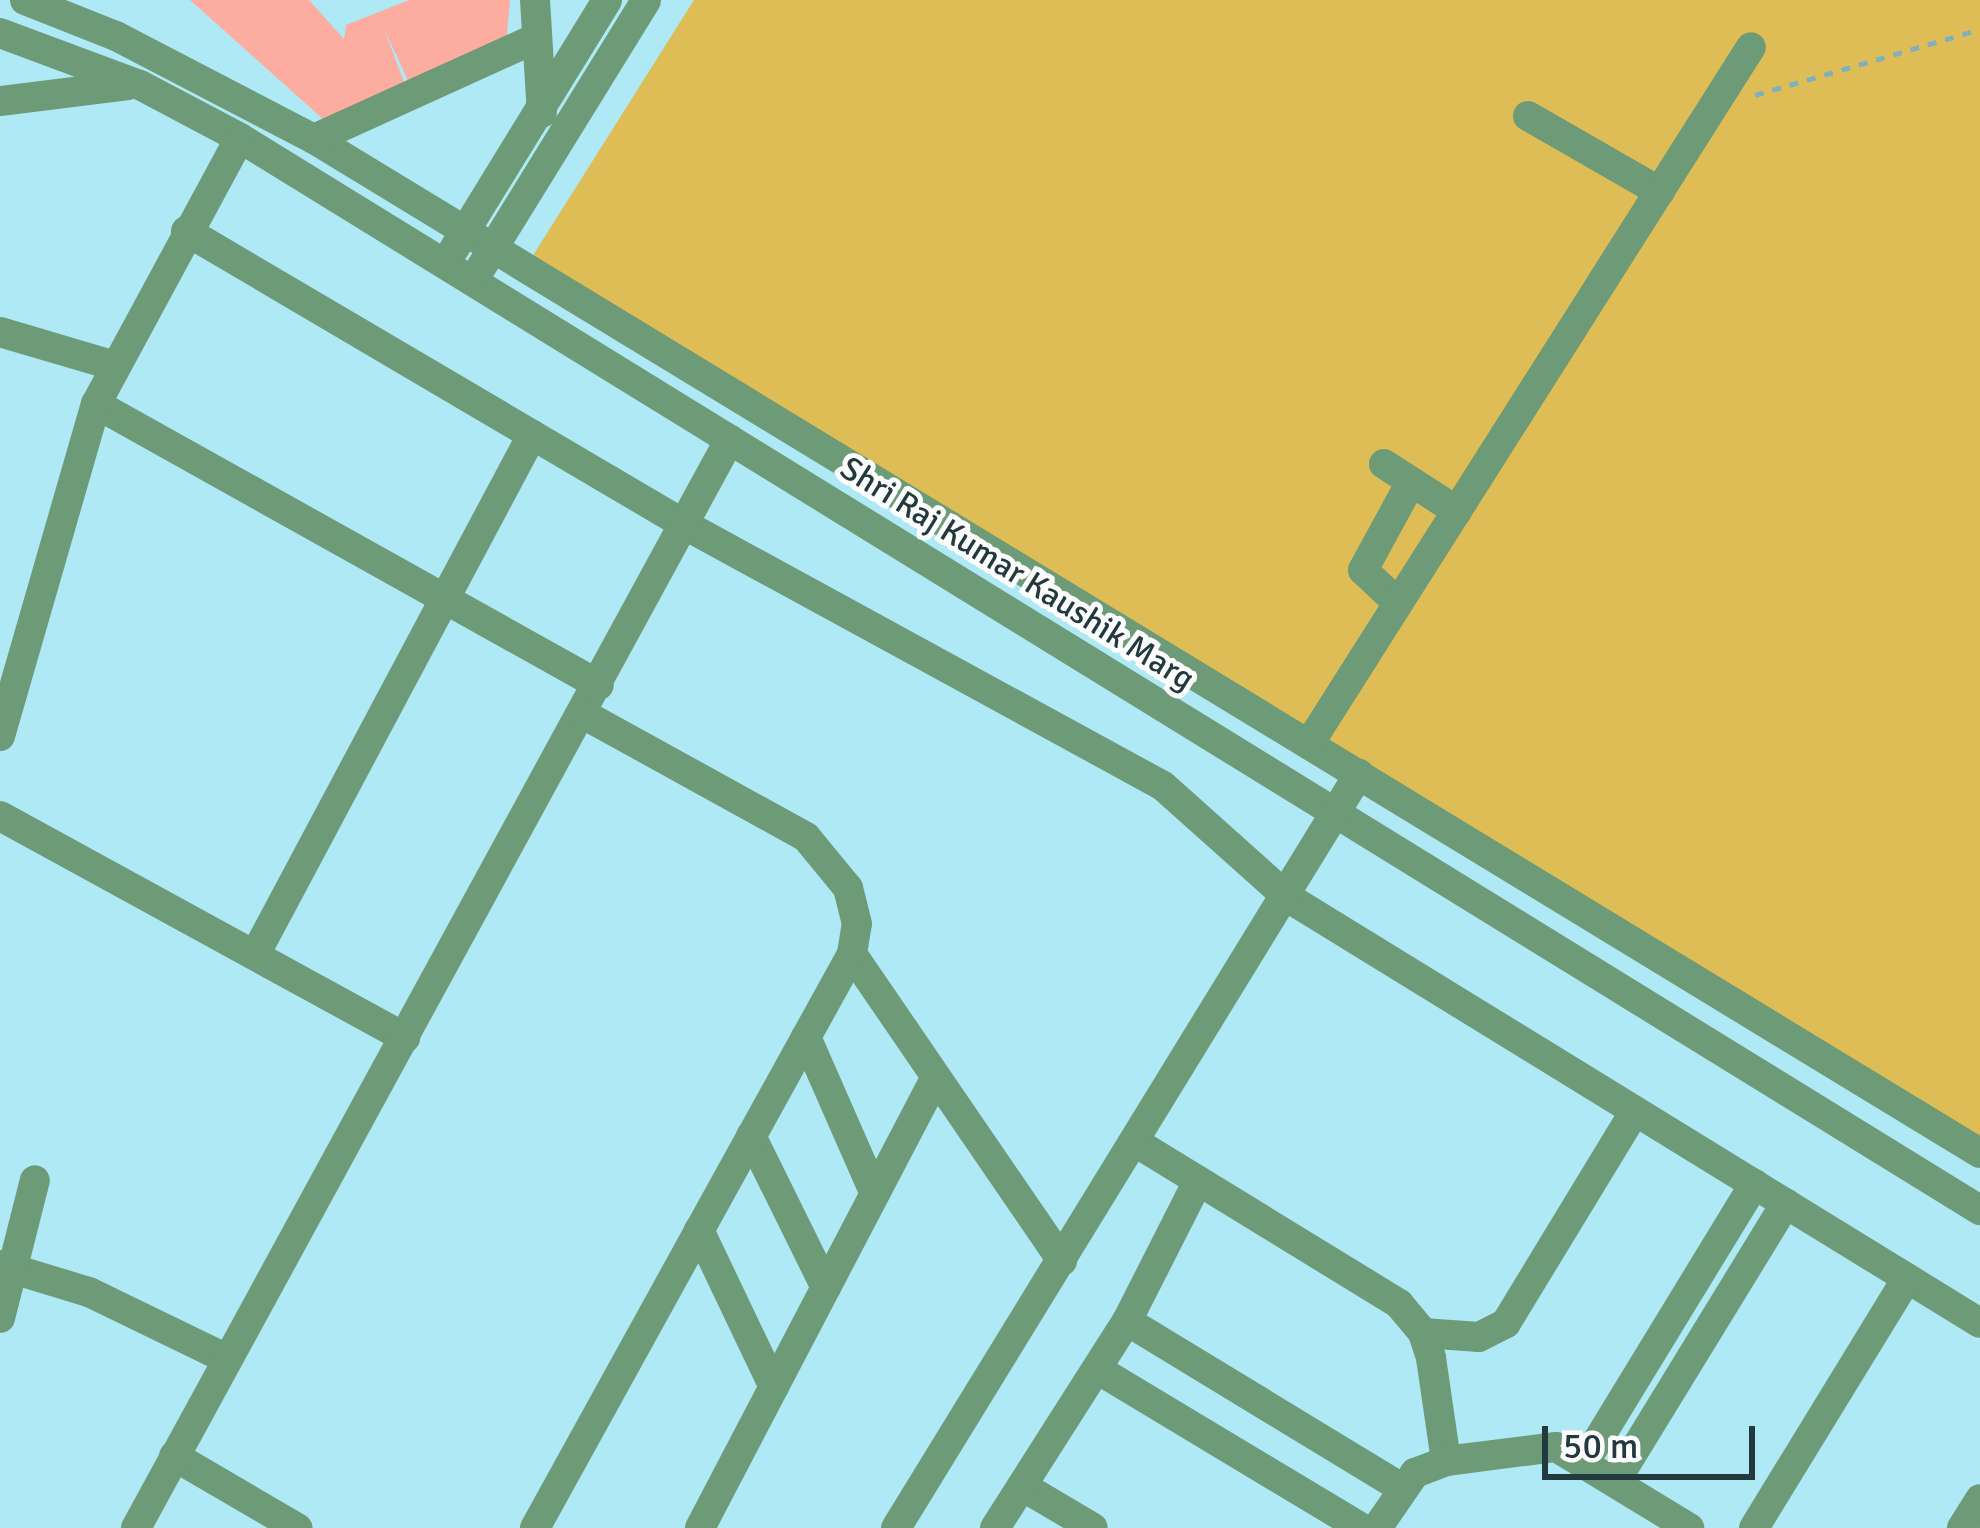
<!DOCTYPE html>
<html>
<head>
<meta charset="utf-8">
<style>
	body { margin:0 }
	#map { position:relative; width:1980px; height:1528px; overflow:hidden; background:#aee9f5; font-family:Signika,sans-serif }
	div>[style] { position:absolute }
	.green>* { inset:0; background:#dfbd56 }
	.building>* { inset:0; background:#fdad9f }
	.path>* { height:4.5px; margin-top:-2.25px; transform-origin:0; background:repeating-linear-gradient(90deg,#81b0ba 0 9px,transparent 0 18px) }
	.minor>* { height:30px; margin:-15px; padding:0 15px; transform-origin:15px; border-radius:15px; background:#6d9b77 }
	span { translate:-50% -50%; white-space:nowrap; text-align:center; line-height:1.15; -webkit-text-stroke:10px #fefefe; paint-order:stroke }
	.street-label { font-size:33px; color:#223a3e }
	.scale { position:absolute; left:1542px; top:1426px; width:213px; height:54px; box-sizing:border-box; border:6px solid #223a3e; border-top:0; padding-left:15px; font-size:36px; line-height:42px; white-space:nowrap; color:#223a3e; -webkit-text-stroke:9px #fefefe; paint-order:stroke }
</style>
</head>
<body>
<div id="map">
	<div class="green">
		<div style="clip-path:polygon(694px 0,1980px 0,1980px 1149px,532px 257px)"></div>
	</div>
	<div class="building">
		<div style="clip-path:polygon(190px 0,309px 0,344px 39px,346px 25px,409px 0,510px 0,506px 45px,412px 89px,384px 29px,404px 82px,324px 120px)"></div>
	</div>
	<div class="path">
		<div style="left:1755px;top:95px;width:234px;rotate:-16.3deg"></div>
	</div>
	<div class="minor">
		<div style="left:25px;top:0;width:98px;rotate:21.6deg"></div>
		<div style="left:116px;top:36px;width:223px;rotate:27.5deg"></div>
		<div style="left:314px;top:139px;width:1950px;rotate:31.33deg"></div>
		<div style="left:535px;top:0;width:113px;rotate:86.5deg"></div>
		<div style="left:0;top:33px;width:149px;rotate:20.4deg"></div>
		<div style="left:140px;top:85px;width:113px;rotate:27.9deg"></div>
		<div style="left:240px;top:138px;width:2044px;rotate:31.64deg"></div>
		<div style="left:0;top:101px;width:129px;rotate:-7.1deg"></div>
		<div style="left:1528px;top:116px;width:152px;rotate:29.9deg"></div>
		<div style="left:314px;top:139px;width:242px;rotate:-24.4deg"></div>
		<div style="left:186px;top:231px;width:581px;rotate:30.49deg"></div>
		<div style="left:687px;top:526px;width:542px;rotate:28.64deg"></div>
		<div style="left:1163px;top:786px;width:166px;rotate:41.8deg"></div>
		<div style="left:1287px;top:897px;width:813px;rotate:31.58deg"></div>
		<div style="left:454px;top:249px;width:292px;rotate:-58.4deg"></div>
		<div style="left:482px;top:266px;width:312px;rotate:-58.3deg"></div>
		<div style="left:0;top:332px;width:117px;rotate:16.4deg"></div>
		<div style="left:96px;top:404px;width:576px;rotate:29.19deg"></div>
		<div style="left:1384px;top:464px;width:87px;rotate:32.8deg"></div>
		<div style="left:1398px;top:603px;width:48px;rotate:-136.7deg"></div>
		<div style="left:1363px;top:570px;width:100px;rotate:-61.4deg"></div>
		<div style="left:0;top:736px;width:346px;rotate:-73.9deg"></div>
		<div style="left:96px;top:404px;width:302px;rotate:-61.6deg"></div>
		<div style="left:1309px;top:744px;width:825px;rotate:-57.62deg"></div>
		<div style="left:0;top:816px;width:462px;rotate:28.7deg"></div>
		<div style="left:257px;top:951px;width:585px;rotate:-61.94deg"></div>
		<div style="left:852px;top:954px;width:372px;rotate:55.6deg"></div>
		<div style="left:806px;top:1037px;width:171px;rotate:66.3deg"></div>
		<div style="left:751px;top:1136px;width:169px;rotate:63.7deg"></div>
		<div style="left:1135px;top:1142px;width:310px;rotate:31.5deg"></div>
		<div style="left:1399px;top:1304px;width:38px;rotate:50deg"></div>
		<div style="left:1423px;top:1333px;width:26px;rotate:72deg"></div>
		<div style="left:1431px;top:1358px;width:104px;rotate:81.7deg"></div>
		<div style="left:1446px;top:1461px;width:111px;rotate:-7.3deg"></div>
		<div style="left:1556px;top:1447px;width:156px;rotate:31.3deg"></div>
		<div style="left:699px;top:1230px;width:174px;rotate:64.5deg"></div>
		<div style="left:0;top:1265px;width:93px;rotate:16.9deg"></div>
		<div style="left:89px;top:1292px;width:153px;rotate:25.9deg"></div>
		<div style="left:0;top:1318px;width:142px;rotate:-75.8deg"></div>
		<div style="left:1127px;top:1321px;width:323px;rotate:31.3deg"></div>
		<div style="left:1423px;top:1333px;width:56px;rotate:4.1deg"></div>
		<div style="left:1479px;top:1337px;width:30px;rotate:-27deg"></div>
		<div style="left:1506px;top:1323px;width:248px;rotate:-58.7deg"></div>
		<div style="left:1097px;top:1369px;width:309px;rotate:31deg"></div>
		<div style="left:174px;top:1456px;width:143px;rotate:30.3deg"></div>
		<div style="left:1584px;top:1463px;width:327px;rotate:-58.6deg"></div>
		<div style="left:1615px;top:1482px;width:327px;rotate:-58.5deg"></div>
		<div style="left:1022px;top:1486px;width:82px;rotate:30.6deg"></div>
		<div style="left:136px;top:1528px;width:1240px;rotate:-61.39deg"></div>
		<div style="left:535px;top:1528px;width:656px;rotate:-61.09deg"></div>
		<div style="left:852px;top:954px;width:30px;rotate:-81deg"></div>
		<div style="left:857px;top:924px;width:37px;rotate:-104deg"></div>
		<div style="left:848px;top:888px;width:66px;rotate:-129.5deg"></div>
		<div style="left:806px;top:837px;width:255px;rotate:-151.1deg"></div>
		<div style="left:700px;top:1528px;width:509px;rotate:-62.38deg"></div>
		<div style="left:896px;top:1528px;width:885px;rotate:-58.45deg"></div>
		<div style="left:995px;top:1528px;width:246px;rotate:-57.5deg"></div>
		<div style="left:1127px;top:1321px;width:157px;rotate:-63.1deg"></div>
		<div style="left:1377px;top:1528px;width:67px;rotate:-55.4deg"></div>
		<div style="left:1415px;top:1473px;width:33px;rotate:-21deg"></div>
		<div style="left:1754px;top:1528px;width:293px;rotate:-58.5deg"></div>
		<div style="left:1962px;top:1528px;width:34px;rotate:-58deg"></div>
	</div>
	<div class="street-label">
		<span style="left:1017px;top:574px;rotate:32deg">Shri Raj Kumar Kaushik Marg</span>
	</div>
	<div class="scale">50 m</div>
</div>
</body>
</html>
